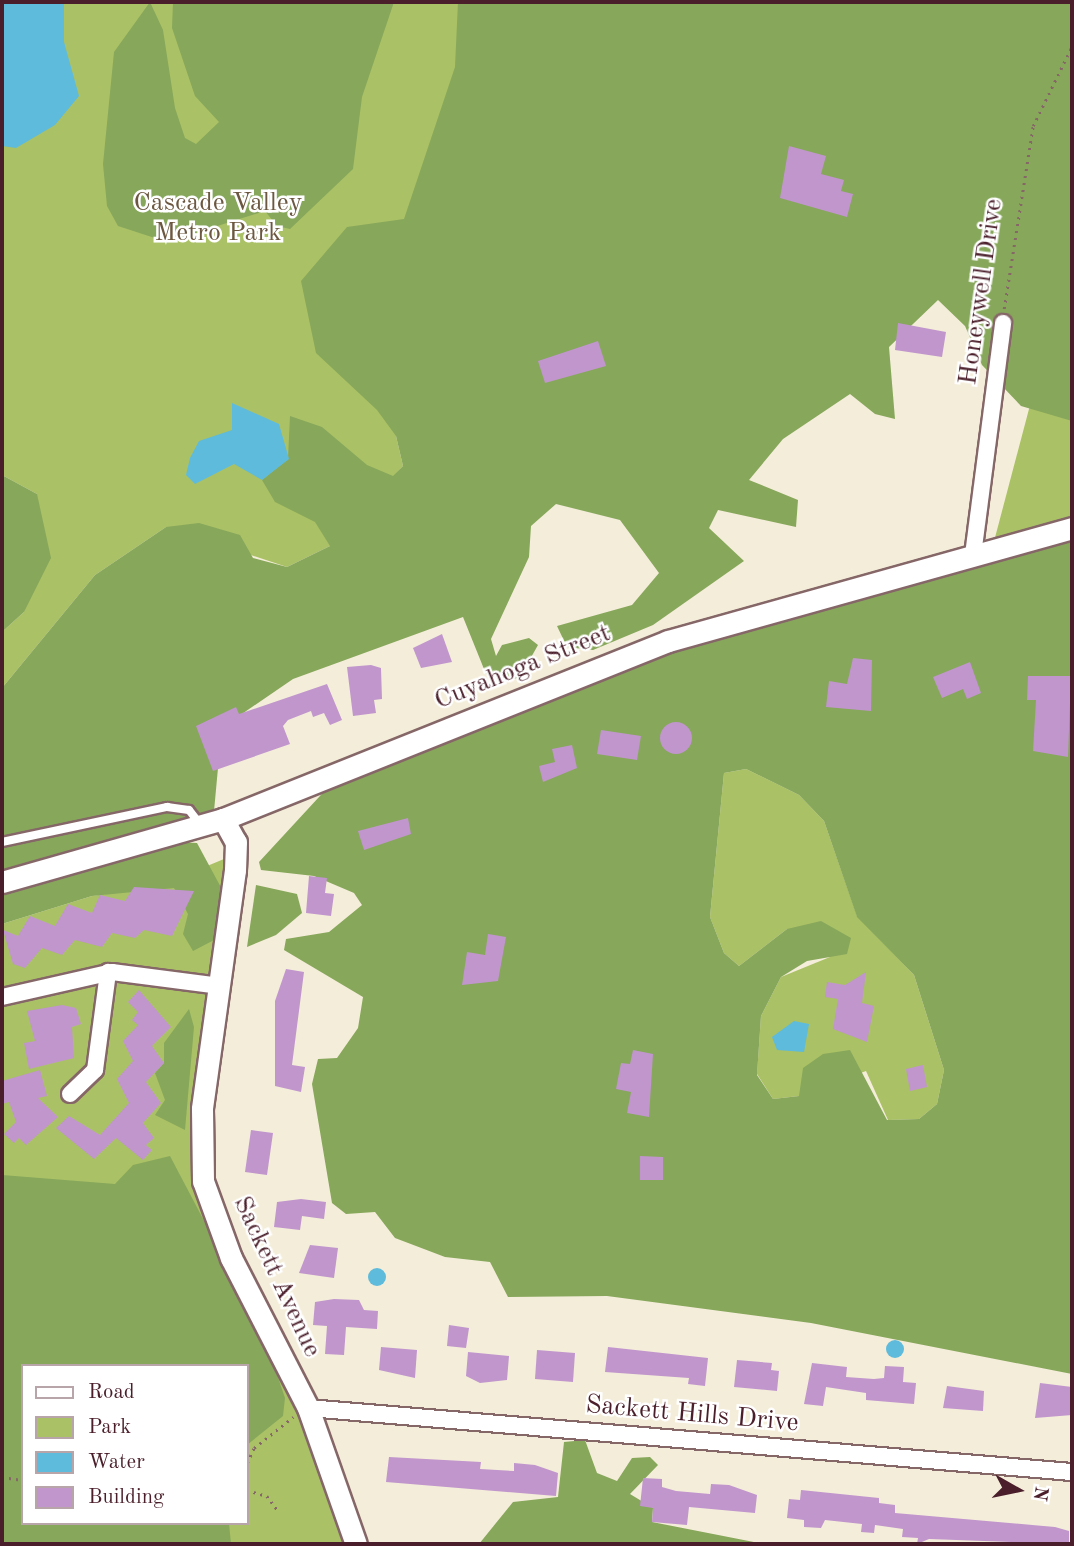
<!DOCTYPE html>
<html>
<head>
<meta charset="utf-8">
<style>
	body { margin:0 }
	#map { position:relative; width:1074px; height:1546px; overflow:hidden; background:#f4edd9; font-family:"Old Standard TT",serif }
	div>[style] { position:absolute }
	.green>* { inset:0; background:#aac166 }
	.forest>* { inset:0; background:#87a75b }
	.water>* { inset:0; background:#5ebbdc }
	.round { border-radius:50% }
	.building>* { inset:0; background:#c096cd }
	.path>* { height:2.5px; margin-top:-1.25px; transform-origin:0; background:repeating-linear-gradient(90deg,#866768 0 2px,transparent 0 7px) }
	.roads { filter:drop-shadow(2px 0 #866768) drop-shadow(-2px 0 #866768) drop-shadow(0 2px #866768) drop-shadow(0 -2px #866768) }
	.service>* { height:8px; margin:-4px; padding:0 4px; transform-origin:4px; border-radius:4px; background:#fff }
	.minor>* { height:16px; margin:-8px; padding:0 8px; transform-origin:8px; border-radius:8px; background:#fff }
	.tertiary>* { height:21px; margin:-10.5px; padding:0 10.5px; transform-origin:10.5px; border-radius:10.5px; background:#fff }
	span { translate:-50% -50%; white-space:nowrap; text-align:center; line-height:1.15; -webkit-text-stroke:5px #fff; paint-order:stroke }
	.park-label { font-size:26px; color:#6c5840 }
	.street-label { font-size:26px; color:#4a1f2b }
	.frame { position:absolute; inset:0; border:4px solid #4a1f2b; pointer-events:none }
	.legend { position:absolute; left:21px; top:1364px; width:228px; height:161px; box-sizing:border-box; background:#fff; border:2px solid #b7a5aa; margin:0; padding:9px 12px; list-style:none; font-size:21px; color:#4a1f2b }
	.legend li { display:flex; align-items:center; gap:14px; height:35px }
	.legend b { width:35px; border:2px solid #b7a5aa }
	.north { position:absolute; left:983px; top:1455px; width:70px; height:70px; -webkit-text-stroke:5px #fff; paint-order:stroke; rotate:99deg; font-size:19px; font-weight:700; line-height:28px; text-align:center; color:#4a1f2b }
	.north::after { content:''; display:block; margin:auto; width:24px; height:32px; background:#4a1f2b; clip-path:polygon(50% 0,100% 100%,50% 72%,0 100%) }
</style>
</head>
<body>
<div id="map">
	<div class="green">
		<div style="clip-path:polygon(2px 2px,481px 2px,396px 436px,403px 466px,330px 546px,287px 567px,166px 527px,95px 575px,2px 688px,2px 632px,24px 612px,37px 494px,2px 475px)"></div>
		<div style="clip-path:polygon(1072px 244px,1072px 528px,992px 549px,1029px 409px)"></div>
		<div style="clip-path:polygon(746px 769px,799px 795px,824px 821px,857px 916px,914px 975px,944px 1070px,937px 1104px,919px 1119px,888px 1120px,866px 1071px,799px 1096px,773px 1099px,757px 1074px,761px 1016px,781px 977px,830px 957px,787px 929px,739px 966px,724px 953px,710px 917px,724px 773px)"></div>
		<div style="clip-path:polygon(evenodd,236px 854px,201px 1169px,356px 1544px,2px 1544px,2px 924px,92px 896px,159px 886px,236px 854px,23px 1366px,247px 1366px,247px 1523px,23px 1523px,23px 1366px)"></div>
	</div>
	<div class="forest">
		<div style="clip-path:polygon(150px 2px,163px 30px,175px 108px,185px 138px,196px 144px,219px 122px,195px 96px,172px 28px,173px 2px,394px 2px,362px 97px,353px 169px,290px 229px,277px 226px,265px 211px,167px 242px,118px 226px,107px 206px,103px 164px,114px 52px)"></div>
		<div style="clip-path:polygon(458px 2px,1072px 2px,1072px 421px,1021px 406px,982px 365px,965px 326px,938px 300px,889px 347px,895px 419px,875px 414px,850px 394px,783px 439px,749px 480px,798px 500px,796px 527px,718px 510px,709px 528px,744px 561px,653px 625px,593px 650px,567px 647px,557px 626px,632px 605px,659px 573px,620px 520px,556px 504px,531px 526px,529px 557px,491px 639px,496px 656px,502px 645px,529px 638px,538px 645px,520px 677px,505px 682px,486px 674px,463px 617px,293px 679px,236px 718px,218px 768px,213px 822px,2px 881px,2px 688px,95px 575px,166px 527px,199px 523px,240px 535px,253px 558px,287px 567px,330px 546px,315px 522px,275px 502px,262px 480px,288px 459px,290px 416px,322px 427px,367px 465px,393px 476px,403px 466px,396px 436px,377px 410px,316px 353px,301px 281px,347px 227px,404px 219px,455px 67px)"></div>
		<div style="clip-path:polygon(2px 475px,37px 494px,51px 558px,24px 612px,2px 632px)"></div>
		<div style="clip-path:polygon(evenodd,1072px 528px,1072px 1374px,811px 1323px,607px 1296px,508px 1297px,490px 1262px,445px 1257px,395px 1238px,375px 1212px,346px 1214px,332px 1203px,312px 1084px,318px 1059px,337px 1058px,358px 1028px,363px 997px,284px 950px,286px 939px,329px 932px,362px 905px,354px 893px,314px 876px,261px 870px,259px 862px,343px 771px,619px 658px,1072px 528px,746px 769px,799px 795px,824px 821px,857px 917px,914px 975px,944px 1070px,937px 1104px,919px 1119px,887px 1120px,850px 1050px,823px 1054px,803px 1068px,799px 1096px,773px 1099px,757px 1075px,761px 1016px,781px 977px,807px 961px,847px 954px,851px 938px,821px 921px,787px 929px,739px 966px,724px 953px,710px 917px,724px 773px,746px 769px)"></div>
		<div style="clip-path:polygon(177px 842px,197px 843px,224px 893px,216px 939px,193px 951px,183px 934px,188px 914px,174px 888px,92px 896px,2px 924px,2px 893px)"></div>
		<div style="clip-path:polygon(256px 885px,297px 894px,302px 913px,276px 935px,247px 947px)"></div>
		<div style="clip-path:polygon(189px 1009px,194px 1027px,185px 1130px,155px 1115px,165px 1100px,155px 1073px,164px 1063px,164px 1043px)"></div>
		<div style="clip-path:polygon(170px 1156px,262px 1331px,285px 1398px,283px 1416px,247px 1445px,247px 1366px,23px 1366px,23px 1523px,229px 1523px,231px 1544px,2px 1544px,2px 1175px,115px 1184px,133px 1165px)"></div>
		<div style="clip-path:polygon(585px 1440px,597px 1473px,617px 1481px,632px 1458px,650px 1457px,658px 1465px,630px 1494px,653px 1508px,652px 1522px,764px 1544px,479px 1544px,513px 1502px,558px 1497px,564px 1442px)"></div>
	</div>
	<div class="water">
		<div style="clip-path:polygon(2px 2px,64px 2px,64px 42px,79px 96px,55px 125px,16px 148px,2px 146px)"></div>
		<div style="clip-path:polygon(232px 403px,279px 424px,289px 459px,262px 480px,234px 464px,195px 484px,186px 475px,190px 458px,199px 441px,232px 430px)"></div>
		<div style="clip-path:polygon(794px 1021px,809px 1024px,804px 1052px,777px 1050px,772px 1037px)"></div>
		<div class="round" style="left:368px;top:1268px;width:18px;height:18px"></div>
		<div class="round" style="left:886px;top:1340px;width:18px;height:18px"></div>
	</div>
	<div class="building">
		<div style="clip-path:polygon(789px 146px,826px 156px,821px 174px,844px 180px,841px 191px,853px 194px,847px 217px,780px 198px)"></div>
		<div style="clip-path:polygon(898px 323px,946px 332px,942px 357px,895px 350px)"></div>
		<div style="clip-path:polygon(598px 341px,606px 366px,545px 383px,538px 361px)"></div>
		<div style="clip-path:polygon(442px 634px,452px 662px,421px 668px,413px 648px)"></div>
		<div style="clip-path:polygon(853px 658px,872px 660px,871px 711px,826px 707px,829px 681px,847px 684px)"></div>
		<div style="clip-path:polygon(970px 662px,981px 693px,967px 699px,963px 689px,942px 698px,933px 677px)"></div>
		<div style="clip-path:polygon(371px 665px,381px 668px,382px 699px,374px 700px,376px 713px,353px 716px,347px 667px)"></div>
		<div style="clip-path:polygon(1028px 676px,1071px 676px,1068px 757px,1033px 751px,1036px 700px,1027px 700px)"></div>
		<div style="clip-path:polygon(327px 684px,342px 720px,330px 725px,324px 713px,313px 717px,311px 711px,288px 720px,283px 726px,290px 744px,213px 771px,196px 726px,236px 707px,239px 714px)"></div>
		<div class="round" style="left:660px;top:722px;width:32px;height:32px"></div>
		<div style="clip-path:polygon(601px 730px,641px 736px,637px 760px,597px 754px)"></div>
		<div style="clip-path:polygon(572px 745px,577px 768px,543px 782px,539px 766px,555px 762px,552px 749px)"></div>
		<div style="clip-path:polygon(408px 818px,411px 834px,364px 850px,358px 831px)"></div>
		<div style="clip-path:polygon(309px 876px,327px 878px,325px 893px,334px 894px,331px 916px,306px 913px)"></div>
		<div style="clip-path:polygon(134px 887px,194px 891px,172px 936px,144px 930px,135px 938px,112px 933px,102px 947px,75px 940px,62px 955px,42px 948px,25px 968px,13px 964px,3px 930px,18px 936px,30px 916px,55px 926px,68px 904px,92px 913px,100px 895px,125px 901px)"></div>
		<div style="clip-path:polygon(488px 934px,506px 937px,498px 981px,462px 985px,467px 952px,485px 955px)"></div>
		<div style="clip-path:polygon(286px 969px,304px 972px,292px 1065px,305px 1067px,301px 1092px,275px 1086px,275px 1001px)"></div>
		<div style="clip-path:polygon(866px 972px,862px 1003px,874px 1006px,867px 1042px,833px 1029px,838px 999px,825px 997px,827px 982px,845px 985px)"></div>
		<div style="clip-path:polygon(139px 990px,171px 1027px,152px 1046px,164px 1063px,146px 1082px,161px 1103px,143px 1123px,154px 1138px,146px 1145px,152px 1150px,143px 1160px,116px 1138px,94px 1159px,56px 1128px,69px 1116px,100px 1135px,129px 1103px,117px 1079px,133px 1061px,123px 1041px,138px 1025px,132px 1020px,138px 1012px,128px 1002px)"></div>
		<div style="clip-path:polygon(62px 1005px,76px 1008px,81px 1024px,72px 1027px,74px 1058px,29px 1069px,24px 1043px,35px 1041px,27px 1011px)"></div>
		<div style="clip-path:polygon(633px 1050px,653px 1054px,649px 1117px,627px 1113px,631px 1092px,616px 1089px,621px 1063px,630px 1064px)"></div>
		<div style="clip-path:polygon(923px 1065px,927px 1087px,910px 1091px,906px 1069px)"></div>
		<div style="clip-path:polygon(40px 1070px,47px 1096px,38px 1098px,58px 1117px,26px 1145px,19px 1138px,14px 1143px,4px 1134px,16px 1122px,9px 1102px,2px 1104px,2px 1081px)"></div>
		<div style="clip-path:polygon(251px 1130px,273px 1133px,267px 1175px,245px 1172px)"></div>
		<div style="clip-path:polygon(640px 1156px,663px 1157px,663px 1180px,640px 1180px)"></div>
		<div style="clip-path:polygon(301px 1199px,326px 1202px,324px 1219px,302px 1216px,300px 1230px,274px 1227px,277px 1202px)"></div>
		<div style="clip-path:polygon(310px 1245px,338px 1248px,334px 1278px,299px 1273px)"></div>
		<div style="clip-path:polygon(334px 1299px,359px 1300px,364px 1310px,378px 1311px,377px 1329px,346px 1327px,344px 1355px,325px 1354px,327px 1326px,313px 1325px,315px 1302px)"></div>
		<div style="clip-path:polygon(449px 1325px,469px 1328px,466px 1348px,447px 1346px)"></div>
		<div style="clip-path:polygon(381px 1347px,417px 1350px,415px 1378px,379px 1370px)"></div>
		<div style="clip-path:polygon(608px 1347px,708px 1358px,705px 1386px,688px 1384px,689px 1378px,605px 1372px)"></div>
		<div style="clip-path:polygon(537px 1350px,575px 1353px,573px 1382px,535px 1379px)"></div>
		<div style="clip-path:polygon(468px 1352px,509px 1356px,507px 1380px,480px 1383px,466px 1376px)"></div>
		<div style="clip-path:polygon(737px 1360px,772px 1363px,771px 1370px,779px 1371px,777px 1391px,734px 1387px)"></div>
		<div style="clip-path:polygon(812px 1363px,847px 1367px,846px 1377px,874px 1379px,884px 1378px,885px 1366px,904px 1367px,903px 1382px,916px 1383px,914px 1404px,866px 1400px,866px 1393px,826px 1387px,823px 1406px,804px 1404px)"></div>
		<div style="clip-path:polygon(1040px 1383px,1072px 1387px,1072px 1415px,1035px 1418px)"></div>
		<div style="clip-path:polygon(947px 1386px,984px 1391px,983px 1411px,943px 1408px)"></div>
		<div style="clip-path:polygon(389px 1457px,481px 1462px,480px 1469px,514px 1471px,514px 1463px,535px 1465px,558px 1473px,556px 1496px,386px 1482px)"></div>
		<div style="clip-path:polygon(643px 1478px,662px 1479px,662px 1487px,676px 1491px,710px 1494px,711px 1484px,729px 1485px,757px 1495px,755px 1513px,689px 1507px,687px 1525px,652px 1522px,653px 1508px,640px 1506px)"></div>
		<div style="clip-path:polygon(801px 1490px,879px 1498px,879px 1503px,895px 1505px,895px 1513px,1055px 1527px,1069px 1531px,1069px 1544px,929px 1539px,917px 1544px,918px 1538px,902px 1537px,903px 1529px,875px 1525px,874px 1533px,861px 1532px,862px 1524px,825px 1520px,821px 1528px,804px 1527px,804px 1520px,787px 1518px,789px 1499px,800px 1500px)"></div>
	</div>
	<div class="path">
		<div style="left:1004px;top:309px;width:185px;rotate:-81deg"></div>
		<div style="left:1033px;top:126px;width:89px;rotate:-64deg"></div>
		<div style="left:247px;top:1463px;width:17px;rotate:-65deg"></div>
		<div style="left:254px;top:1448px;width:50px;rotate:-38.5deg"></div>
		<div style="left:2px;top:1477px;width:21px;rotate:8deg"></div>
		<div style="left:247px;top:1490px;width:21px;rotate:17deg"></div>
		<div style="left:267px;top:1496px;width:20px;rotate:53deg"></div>
	</div>
	<div class="roads">
		<div class="service">
			<div style="left:2px;top:842px;width:169px;rotate:-12deg"></div>
			<div style="left:167px;top:807px;width:22px;rotate:8deg"></div>
			<div style="left:189px;top:810px;width:16px;rotate:52deg"></div>
		</div>
		<div class="minor">
			<div style="left:973px;top:555px;width:234px;rotate:-82.6deg"></div>
			<div style="left:2px;top:997px;width:113px;rotate:-12.8deg"></div>
			<div style="left:112px;top:972px;width:109px;rotate:7.4deg"></div>
			<div style="left:70px;top:1094px;width:35px;rotate:-44deg"></div>
			<div style="left:95px;top:1070px;width:99px;rotate:-82.4deg"></div>
			<div style="left:308px;top:1408px;width:767px;rotate:4.79deg"></div>
		</div>
		<div class="tertiary">
			<div style="left:223px;top:819px;width:26px;rotate:61deg"></div>
			<div style="left:236px;top:842px;width:28px;rotate:92deg"></div>
			<div style="left:235px;top:870px;width:241px;rotate:97.9deg"></div>
			<div style="left:202px;top:1109px;width:72px;rotate:89.2deg"></div>
			<div style="left:203px;top:1181px;width:82px;rotate:70deg"></div>
			<div style="left:231px;top:1258px;width:169px;rotate:62.8deg"></div>
			<div style="left:308px;top:1408px;width:144px;rotate:70.6deg"></div>
			<div style="left:2px;top:882px;width:230px;rotate:-15.9deg"></div>
			<div style="left:223px;top:819px;width:479px;rotate:-21.8deg"></div>
			<div style="left:668px;top:641px;width:420px;rotate:-15.6deg"></div>
		</div>
	</div>
	<div class="park-label">
		<span style="left:218px;top:219px">Cascade Valley<br>Metro Park</span>
	</div>
	<div class="street-label">
		<span style="left:982px;top:292px;rotate:-82deg">Honeywell Drive</span>
		<span style="left:523px;top:668px;rotate:-22deg">Cuyahoga Street</span>
		<span style="left:276px;top:1277px;rotate:65deg">Sackett Avenue</span>
		<span style="left:692px;top:1415px;rotate:5deg">Sackett Hills Drive</span>
	</div>
	<div class="frame"></div>
	<ul class="legend">
	<li><b style="height:9px;background:#fff"></b>Road</li>
	<li><b style="height:19px;background:#aac166"></b>Park</li>
	<li><b style="height:19px;background:#5ebbdc"></b>Water</li>
	<li><b style="height:19px;background:#c096cd"></b>Building</li>
	</ul>
	<div class="north">N</div>
</div>
</body>
</html>
